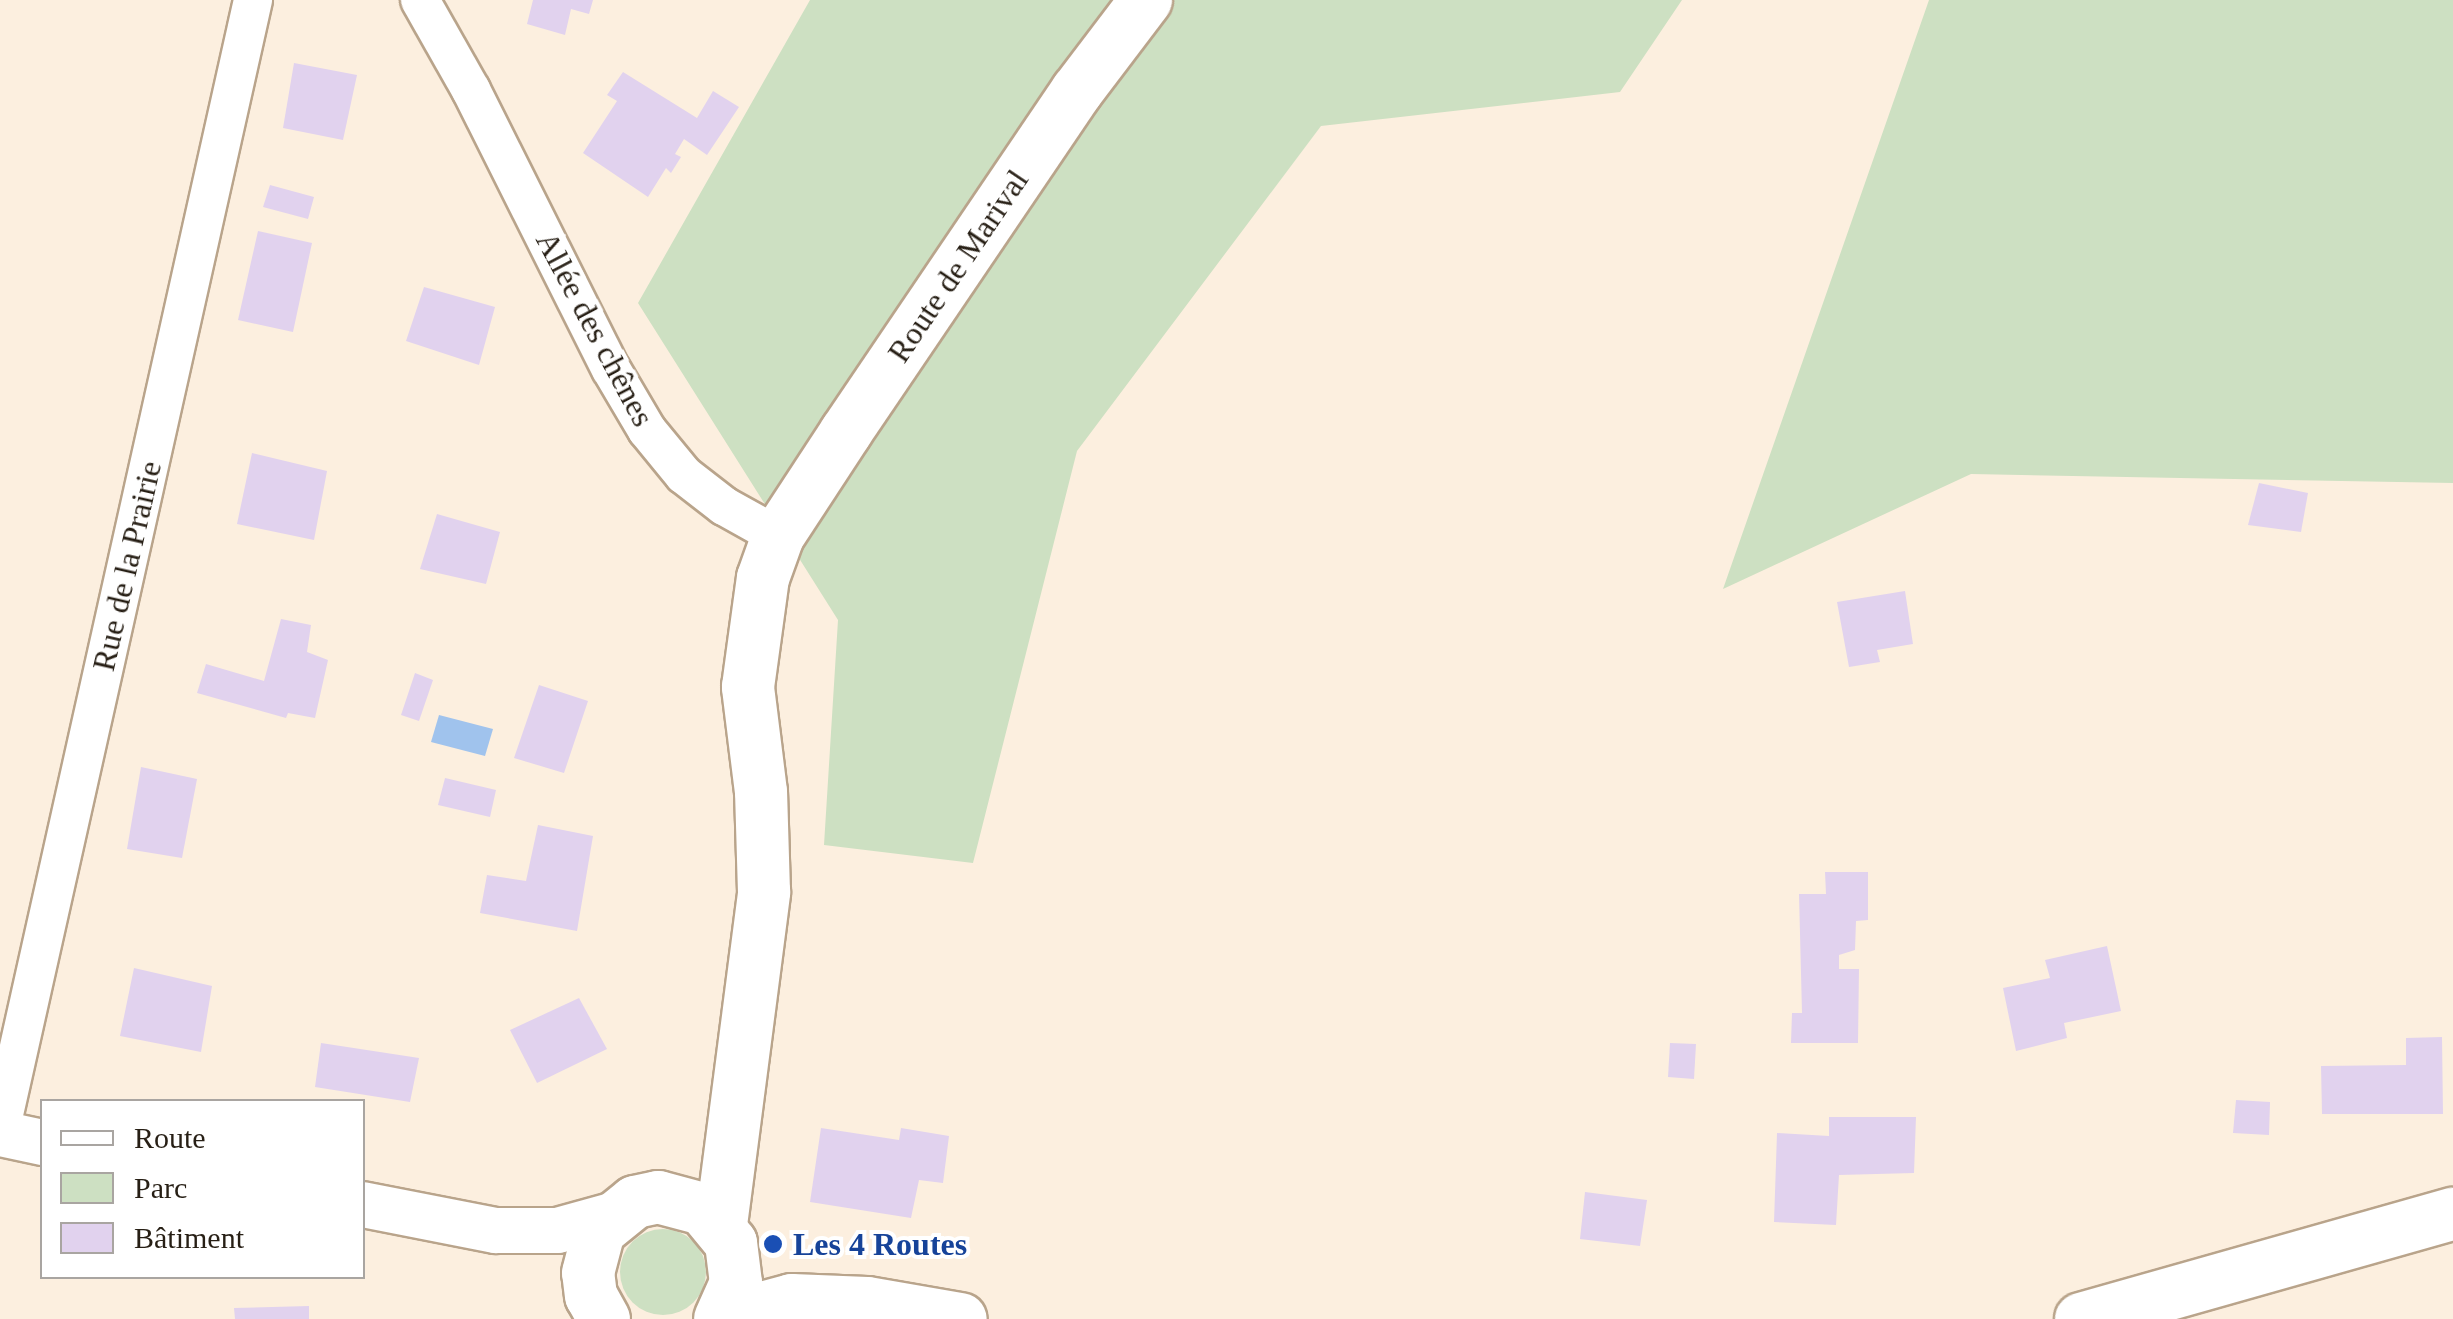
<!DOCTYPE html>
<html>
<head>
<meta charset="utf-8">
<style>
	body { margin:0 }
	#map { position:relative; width:2453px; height:1319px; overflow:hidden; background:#fcefdf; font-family:"Times New Roman",serif }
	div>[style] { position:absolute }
	.green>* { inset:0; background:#cde0c2 }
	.round { border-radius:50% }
	.water>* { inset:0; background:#a0c3ed }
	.building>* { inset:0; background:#e1d2ee }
	.roads { filter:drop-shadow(2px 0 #b9a48b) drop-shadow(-2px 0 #b9a48b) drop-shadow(0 2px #b9a48b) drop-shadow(0 -2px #b9a48b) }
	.minor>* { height:38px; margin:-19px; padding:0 19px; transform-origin:19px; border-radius:19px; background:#fff }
	.tertiary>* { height:45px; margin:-22.5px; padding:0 22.5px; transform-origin:22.5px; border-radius:22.5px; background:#fff }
	.secondary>* { height:52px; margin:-26px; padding:0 26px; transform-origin:26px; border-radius:26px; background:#fff }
	.dots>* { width:28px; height:28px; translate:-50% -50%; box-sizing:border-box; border:5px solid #fff; border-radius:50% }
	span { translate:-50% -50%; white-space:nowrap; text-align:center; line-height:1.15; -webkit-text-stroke:8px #fff; paint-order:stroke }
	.street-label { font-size:32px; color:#271f15 }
	.transit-label { font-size:32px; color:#164399; font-weight:700 }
	.left { translate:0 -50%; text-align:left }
	.legend { position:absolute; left:40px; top:1099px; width:325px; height:180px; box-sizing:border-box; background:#fff; border:2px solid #a9a5a1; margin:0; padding:12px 18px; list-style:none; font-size:30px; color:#271f15 }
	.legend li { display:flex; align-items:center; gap:20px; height:50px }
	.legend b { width:50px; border:2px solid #a9a5a1 }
</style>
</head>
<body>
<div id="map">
	<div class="green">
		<div style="clip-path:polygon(810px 0,1682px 0,1620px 92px,1321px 126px,1077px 451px,973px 863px,824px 845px,838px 620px,638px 303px)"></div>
		<div style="clip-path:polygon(1929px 0,2453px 0,2453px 483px,1971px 474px,1723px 589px)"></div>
		<div class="round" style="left:620px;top:1229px;width:86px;height:86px"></div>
	</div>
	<div class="water">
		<div style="clip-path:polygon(439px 715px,493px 729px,485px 756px,431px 742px)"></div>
	</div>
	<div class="building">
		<div style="clip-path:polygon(533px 0,593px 0,589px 14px,571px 9px,565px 35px,527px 24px)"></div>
		<div style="clip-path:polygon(294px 63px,357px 75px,343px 140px,283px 128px)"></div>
		<div style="clip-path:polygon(623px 72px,697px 118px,713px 91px,739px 107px,707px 155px,684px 139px,675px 154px,681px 157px,671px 173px,666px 168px,648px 197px,583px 153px,617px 101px,607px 95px)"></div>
		<div style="clip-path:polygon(270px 185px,314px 197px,308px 219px,263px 207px)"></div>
		<div style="clip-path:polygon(258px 231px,312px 243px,293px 332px,238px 320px)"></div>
		<div style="clip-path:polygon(424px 287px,495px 307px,479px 365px,406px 341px)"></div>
		<div style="clip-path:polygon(252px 453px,327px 471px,314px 540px,237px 524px)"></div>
		<div style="clip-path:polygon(2259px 483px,2308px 493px,2301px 532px,2248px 525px)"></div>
		<div style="clip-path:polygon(437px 514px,500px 532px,486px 584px,420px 569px)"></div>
		<div style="clip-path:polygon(1905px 591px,1913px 644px,1877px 650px,1880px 662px,1849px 667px,1837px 602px)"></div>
		<div style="clip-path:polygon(281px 619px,311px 625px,307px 652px,328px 660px,315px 718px,288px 713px,286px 718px,197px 693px,206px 664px,264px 681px)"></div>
		<div style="clip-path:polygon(415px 673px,433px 680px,419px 721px,401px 715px)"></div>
		<div style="clip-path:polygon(539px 685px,588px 701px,564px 773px,514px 758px)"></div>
		<div style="clip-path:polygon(141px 767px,197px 779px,182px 858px,127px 849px)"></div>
		<div style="clip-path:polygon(445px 778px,496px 790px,490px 817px,438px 805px)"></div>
		<div style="clip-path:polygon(538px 825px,593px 836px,577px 931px,480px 913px,487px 875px,526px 881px)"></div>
		<div style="clip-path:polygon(1825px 872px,1868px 872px,1868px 920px,1856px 921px,1855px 950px,1839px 955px,1839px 969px,1859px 969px,1858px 1043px,1791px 1043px,1792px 1013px,1802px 1013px,1799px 894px,1826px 894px)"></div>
		<div style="clip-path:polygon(2107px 946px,2121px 1011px,2064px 1023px,2067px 1038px,2016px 1051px,2003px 988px,2050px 978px,2045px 960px)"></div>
		<div style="clip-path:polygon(134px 968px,212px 986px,201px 1052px,120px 1036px)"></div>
		<div style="clip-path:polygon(579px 998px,607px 1049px,537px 1083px,510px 1030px)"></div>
		<div style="clip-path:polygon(2442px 1037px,2443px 1114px,2322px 1114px,2321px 1066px,2406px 1065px,2406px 1038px)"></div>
		<div style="clip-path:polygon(321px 1043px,419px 1058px,410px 1102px,315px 1087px)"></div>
		<div style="clip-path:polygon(1670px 1043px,1696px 1044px,1694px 1079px,1668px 1077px)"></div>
		<div style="clip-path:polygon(2236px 1100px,2270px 1102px,2269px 1135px,2233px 1133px)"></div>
		<div style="clip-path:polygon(1829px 1117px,1916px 1117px,1914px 1173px,1839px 1175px,1836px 1225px,1774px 1222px,1777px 1133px,1829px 1136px)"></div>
		<div style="clip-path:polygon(821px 1128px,899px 1140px,901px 1128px,949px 1136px,943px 1183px,919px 1180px,911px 1218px,810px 1202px)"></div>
		<div style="clip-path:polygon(1585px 1192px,1647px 1200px,1640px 1246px,1580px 1239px)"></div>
		<div style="clip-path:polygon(309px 1306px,309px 1319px,235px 1319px,234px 1308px)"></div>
	</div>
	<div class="roads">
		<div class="minor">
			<div style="left:420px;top:0;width:103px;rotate:60.5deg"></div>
			<div style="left:471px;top:90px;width:312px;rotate:63.4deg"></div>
			<div style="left:611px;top:369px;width:71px;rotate:59.5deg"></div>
			<div style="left:647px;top:430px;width:58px;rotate:50.6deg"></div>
			<div style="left:684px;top:475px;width:51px;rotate:37.8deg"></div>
			<div style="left:724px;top:506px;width:62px;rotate:29.1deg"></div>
			<div style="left:0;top:1132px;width:1160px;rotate:-77.4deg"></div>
		</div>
		<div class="tertiary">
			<div style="left:0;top:1133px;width:43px;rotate:12.1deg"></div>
			<div style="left:362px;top:1204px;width:136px;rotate:11.1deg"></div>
			<div style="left:495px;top:1230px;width:62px"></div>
			<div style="left:557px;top:1230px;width:60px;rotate:-15.4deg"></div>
		</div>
		<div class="secondary">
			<div style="left:721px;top:1225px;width:336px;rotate:-82.6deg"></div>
			<div style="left:764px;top:892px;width:100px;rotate:-91.7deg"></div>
			<div style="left:761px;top:792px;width:106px;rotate:-97.1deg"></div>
			<div style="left:748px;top:687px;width:110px;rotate:-82.2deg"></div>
			<div style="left:763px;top:578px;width:45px;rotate:-70.3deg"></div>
			<div style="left:778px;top:536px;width:124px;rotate:-56.8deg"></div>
			<div style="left:846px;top:432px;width:412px;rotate:-55.9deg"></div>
			<div style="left:1077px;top:91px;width:114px;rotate:-52.8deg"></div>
			<div style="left:604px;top:1319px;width:26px;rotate:-119deg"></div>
			<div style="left:591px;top:1296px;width:23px;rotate:-97deg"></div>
			<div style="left:588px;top:1273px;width:43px;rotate:-75.3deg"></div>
			<div style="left:599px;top:1231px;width:46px;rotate:-38.9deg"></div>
			<div style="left:635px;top:1202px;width:24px;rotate:-12deg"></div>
			<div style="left:658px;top:1197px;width:47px;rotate:14.9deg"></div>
			<div style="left:703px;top:1209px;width:44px;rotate:50.5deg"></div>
			<div style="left:731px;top:1243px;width:40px;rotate:82.9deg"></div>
			<div style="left:736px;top:1283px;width:39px;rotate:114deg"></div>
			<div style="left:721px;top:1319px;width:73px;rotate:-15deg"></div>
			<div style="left:792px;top:1300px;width:75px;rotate:2.3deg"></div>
			<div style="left:867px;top:1303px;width:95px;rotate:9.7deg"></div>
			<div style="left:2081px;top:1319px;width:387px;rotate:-15.8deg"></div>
		</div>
	</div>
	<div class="dots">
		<div style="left:773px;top:1244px;background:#1a4fb4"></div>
	</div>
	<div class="street-label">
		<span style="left:958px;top:266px;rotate:-56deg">Route de Marival</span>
		<span style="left:595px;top:329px;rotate:62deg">Allée des chênes</span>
		<span style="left:127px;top:566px;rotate:-77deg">Rue de la Prairie</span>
	</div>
	<div class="transit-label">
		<span class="left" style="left:793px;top:1244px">Les 4 Routes</span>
	</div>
	<ul class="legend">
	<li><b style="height:12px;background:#fff"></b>Route</li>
	<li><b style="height:28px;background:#cde0c2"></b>Parc</li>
	<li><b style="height:28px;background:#e1d2ee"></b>Bâtiment</li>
	</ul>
</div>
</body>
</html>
